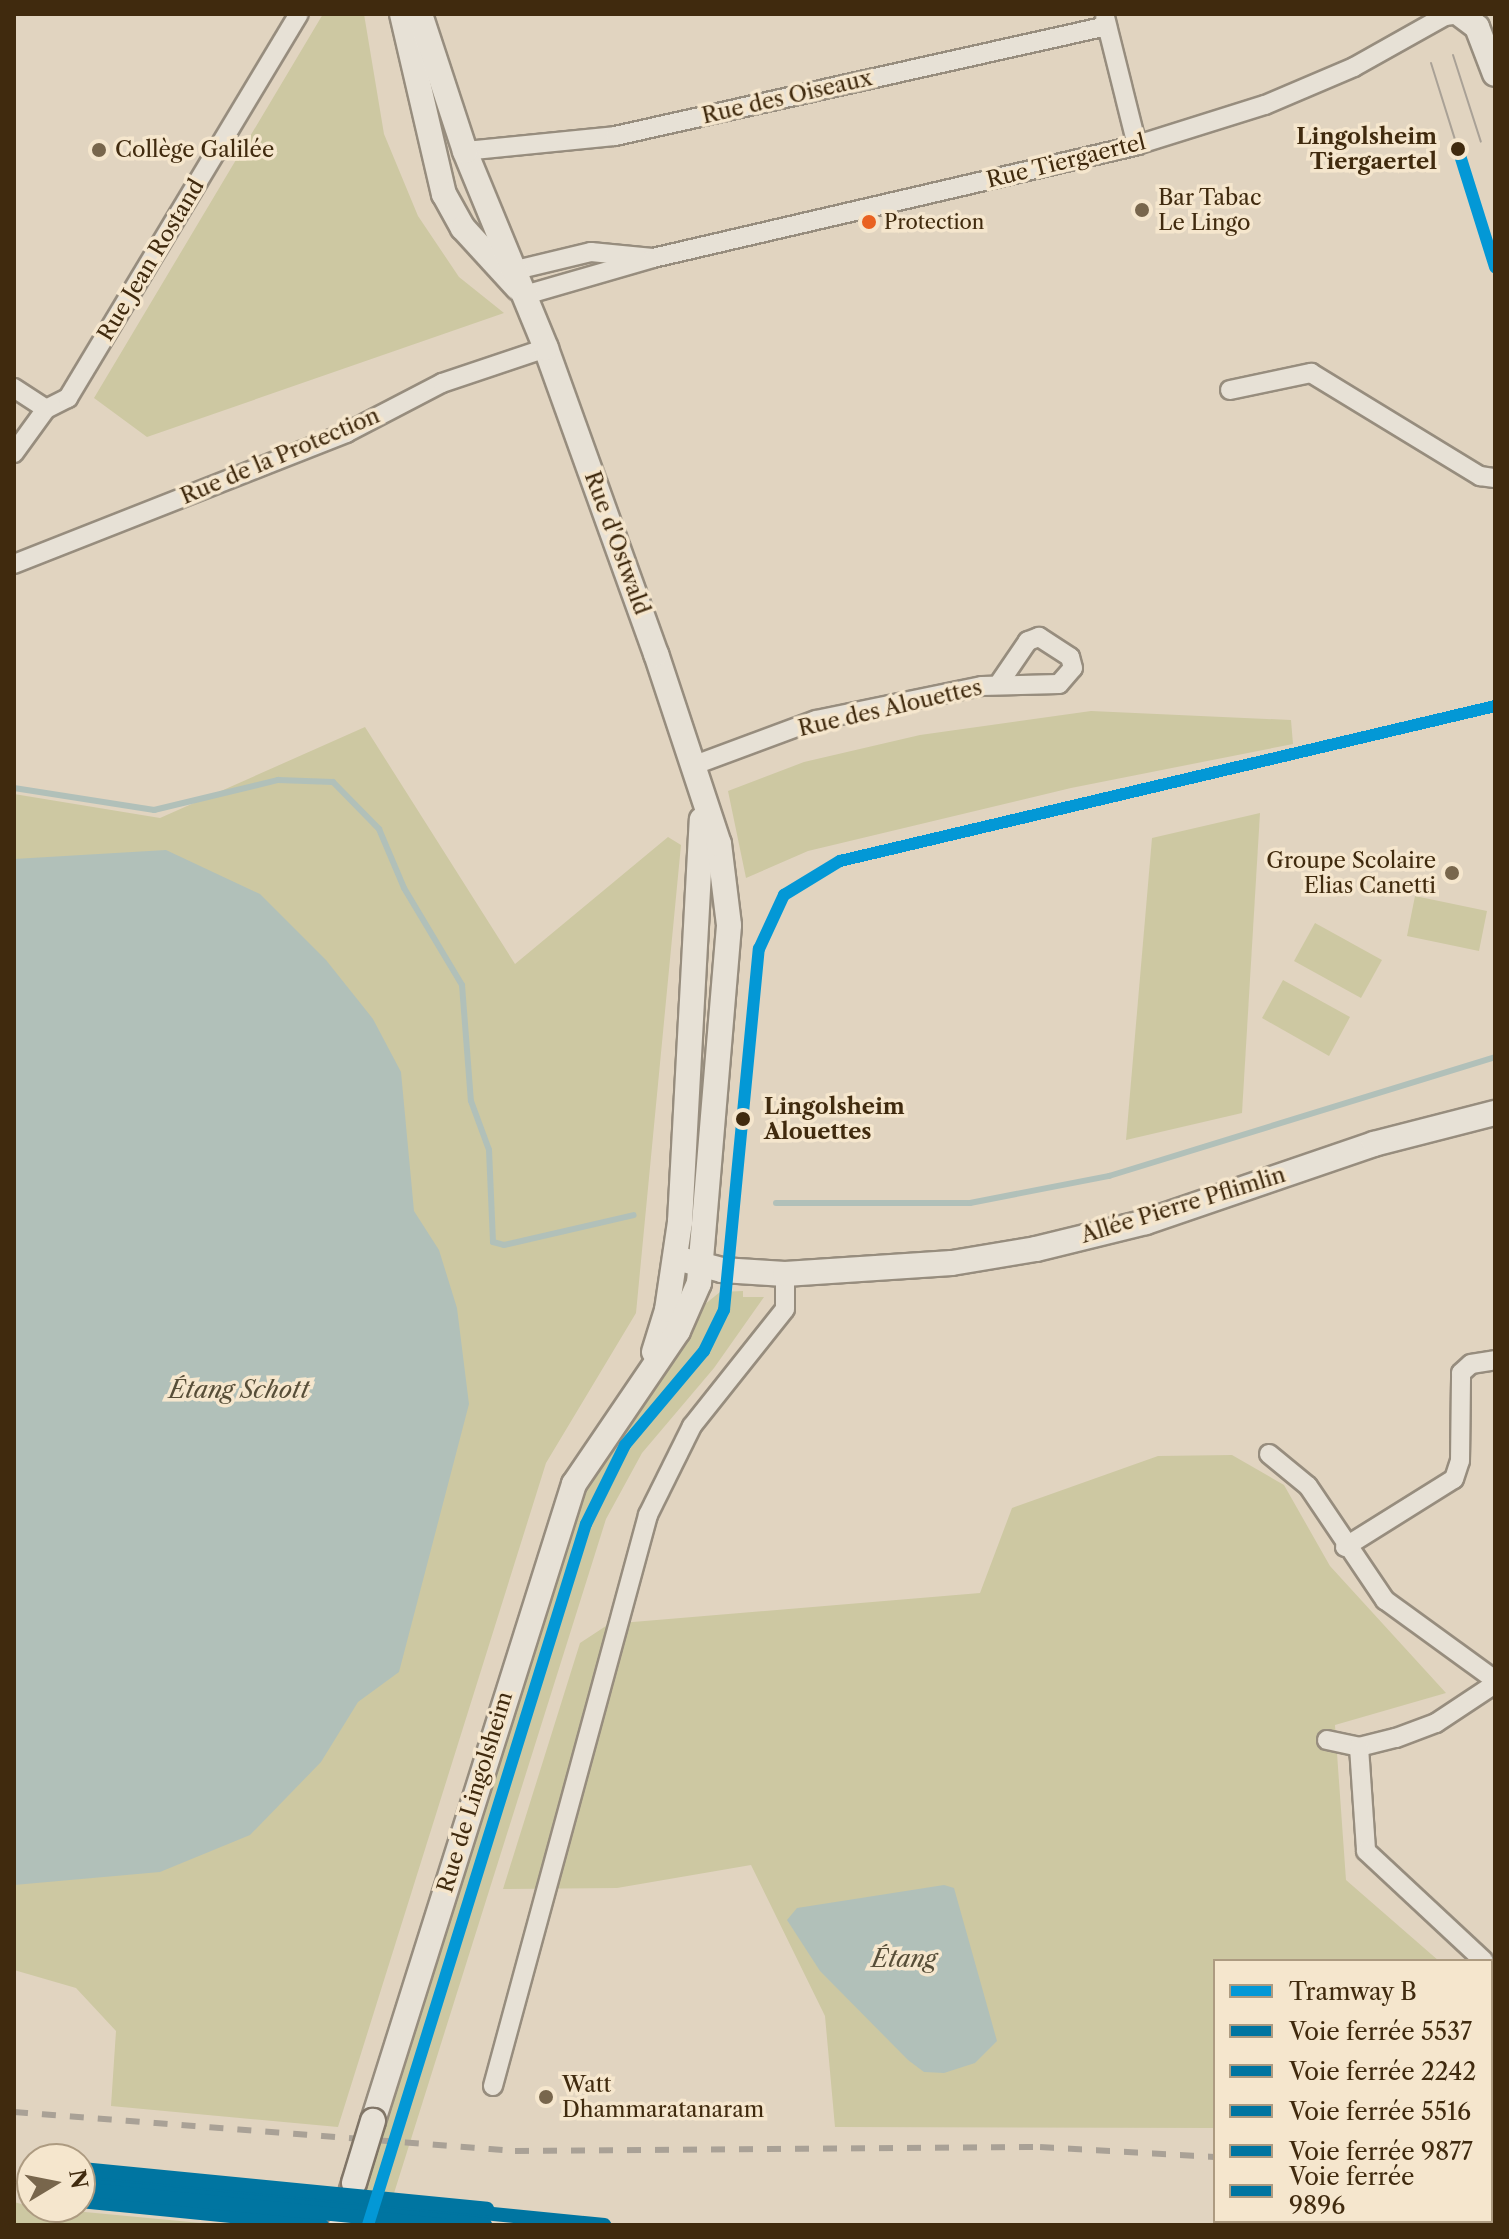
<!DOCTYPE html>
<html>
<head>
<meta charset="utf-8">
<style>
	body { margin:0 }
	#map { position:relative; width:1509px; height:2239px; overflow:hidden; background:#e1d4c0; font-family:"Libre Caslon Text",serif }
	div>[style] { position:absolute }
	.green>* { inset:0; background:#cdc8a2 }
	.water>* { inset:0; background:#b1c0b9 }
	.stream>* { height:6px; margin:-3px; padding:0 3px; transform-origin:3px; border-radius:3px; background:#b1c0b9 }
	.roads { filter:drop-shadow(2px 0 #978d7e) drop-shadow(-2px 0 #978d7e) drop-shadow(0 2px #978d7e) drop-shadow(0 -2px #978d7e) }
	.street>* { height:18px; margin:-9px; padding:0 9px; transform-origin:9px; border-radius:9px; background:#e7e1d6 }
	.secondary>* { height:24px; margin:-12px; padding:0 12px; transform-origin:12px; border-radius:12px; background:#e7e1d6 }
	.tram>* { height:2px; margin:-1px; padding:0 1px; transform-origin:1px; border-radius:1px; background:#a9a196 }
	.rail>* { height:6px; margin-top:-3px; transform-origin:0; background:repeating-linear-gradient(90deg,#a9a196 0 14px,transparent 0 28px) }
	.bridges { filter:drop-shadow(2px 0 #807567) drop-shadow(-2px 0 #807567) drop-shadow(0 2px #807567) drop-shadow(0 -2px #807567) }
	.secondary-bridge>* { height:24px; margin:-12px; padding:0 12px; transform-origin:12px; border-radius:12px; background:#e7e1d6 }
	.rail-1>* { height:14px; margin:-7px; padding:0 7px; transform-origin:7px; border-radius:7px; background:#0075a1 }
	.rail-2>* { height:14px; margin:-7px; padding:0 7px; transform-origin:7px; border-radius:7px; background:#0075a1 }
	.rail-3>* { height:14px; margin:-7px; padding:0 7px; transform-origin:7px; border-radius:7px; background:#0075a1 }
	.rail-4>* { height:14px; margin:-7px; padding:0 7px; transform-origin:7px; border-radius:7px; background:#0075a1 }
	.rail-5>* { height:14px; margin:-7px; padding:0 7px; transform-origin:7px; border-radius:7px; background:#0075a1 }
	.tram-1>* { height:12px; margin:-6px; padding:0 6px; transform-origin:6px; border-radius:6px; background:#0398d6 }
	.dots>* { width:22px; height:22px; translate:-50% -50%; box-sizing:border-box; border:4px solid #f5e6cd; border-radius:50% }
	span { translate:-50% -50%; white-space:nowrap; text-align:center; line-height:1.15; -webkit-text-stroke:7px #f5e6cd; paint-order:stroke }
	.bus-label { font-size:20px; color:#402a0e }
	.left { translate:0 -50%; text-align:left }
	.street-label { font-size:22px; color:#402a0e }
	.stop-label { font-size:22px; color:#402a0e; font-weight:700 }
	.right { translate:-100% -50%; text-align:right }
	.poi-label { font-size:22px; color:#402a0e }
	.water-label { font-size:24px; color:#574e38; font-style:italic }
	.frame { position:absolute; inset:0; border:16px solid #402a0e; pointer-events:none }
	.legend { position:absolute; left:1213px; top:1959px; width:280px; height:264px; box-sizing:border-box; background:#f5e6cd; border:2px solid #ad9b81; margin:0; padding:10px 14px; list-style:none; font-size:24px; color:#402a0e }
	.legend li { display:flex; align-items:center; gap:16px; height:40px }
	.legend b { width:40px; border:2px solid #ad9b81 }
	.north { position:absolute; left:16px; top:2143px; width:80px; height:80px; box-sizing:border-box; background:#f5e6cd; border:2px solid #ad9b81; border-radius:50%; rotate:80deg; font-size:22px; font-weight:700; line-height:32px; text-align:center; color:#402a0e }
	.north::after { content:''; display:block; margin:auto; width:28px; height:36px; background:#78664c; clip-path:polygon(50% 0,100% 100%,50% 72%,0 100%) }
</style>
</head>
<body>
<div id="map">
	<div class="green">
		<div style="clip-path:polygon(323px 14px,364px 14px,384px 134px,418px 216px,459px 277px,504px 313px,147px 437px,94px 398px)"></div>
		<div style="clip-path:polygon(1091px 711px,1291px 720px,1293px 744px,1071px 788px,808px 851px,746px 878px,728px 791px,804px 762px,920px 735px)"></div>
		<div style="clip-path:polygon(365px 727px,515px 964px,668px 837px,681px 845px,636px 1313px,546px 1463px,338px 2127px,111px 2106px,116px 2031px,76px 1988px,14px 1970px,14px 794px,160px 818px)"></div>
		<div style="clip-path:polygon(1260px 813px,1242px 1113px,1126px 1140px,1152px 838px)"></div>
		<div style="clip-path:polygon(1415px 896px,1487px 911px,1479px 951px,1407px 936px)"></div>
		<div style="clip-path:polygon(1315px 923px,1382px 960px,1361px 998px,1294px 961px)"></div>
		<div style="clip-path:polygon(1283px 980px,1350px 1017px,1329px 1056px,1262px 1018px)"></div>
		<div style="clip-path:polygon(743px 1291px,743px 1297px,764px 1297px,714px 1368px,642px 1453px,606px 1519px,384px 2225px,352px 2225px,579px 1498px,600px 1456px,678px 1356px,704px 1305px,720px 1292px)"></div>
		<div style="clip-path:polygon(1232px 1455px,1284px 1485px,1330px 1566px,1446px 1693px,1335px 1725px,1346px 1880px,1439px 1961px,1215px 1961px,1215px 2128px,835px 2127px,825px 2016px,751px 1865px,617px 1888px,503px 1889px,580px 1643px,609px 1624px,980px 1593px,1012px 1508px,1158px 1456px)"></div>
		<div style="clip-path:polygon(14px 2202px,32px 2207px,222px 2225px,14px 2225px)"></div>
	</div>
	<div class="water">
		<div style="clip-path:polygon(166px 850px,260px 894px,326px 960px,373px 1019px,401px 1072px,414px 1211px,439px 1250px,457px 1308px,469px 1404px,399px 1672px,358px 1702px,321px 1762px,250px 1835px,160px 1872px,14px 1885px,14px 859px)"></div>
		<div style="clip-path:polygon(944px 1885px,954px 1888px,997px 2041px,975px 2063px,944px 2073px,924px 2072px,908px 2060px,820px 1971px,787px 1920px,797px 1908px)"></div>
	</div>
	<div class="stream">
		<div style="left:14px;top:788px;width:142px;rotate:8.9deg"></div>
		<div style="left:154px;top:810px;width:128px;rotate:-13.6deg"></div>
		<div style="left:278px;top:780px;width:55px;rotate:2.1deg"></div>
		<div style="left:333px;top:782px;width:66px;rotate:45.6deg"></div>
		<div style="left:379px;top:829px;width:64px;rotate:67deg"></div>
		<div style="left:404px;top:888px;width:113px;rotate:59.1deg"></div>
		<div style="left:462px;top:985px;width:116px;rotate:85.6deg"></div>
		<div style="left:471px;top:1101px;width:52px;rotate:69.8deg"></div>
		<div style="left:489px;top:1150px;width:92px;rotate:87.5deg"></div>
		<div style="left:493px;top:1242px;width:11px;rotate:15deg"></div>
		<div style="left:504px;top:1245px;width:133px;rotate:-13deg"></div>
		<div style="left:776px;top:1203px;width:194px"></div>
		<div style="left:970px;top:1203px;width:142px;rotate:-11deg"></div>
		<div style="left:1109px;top:1176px;width:404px;rotate:-17.1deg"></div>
	</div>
	<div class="roads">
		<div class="street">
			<div style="left:1105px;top:17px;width:132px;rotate:76deg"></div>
			<div style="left:465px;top:151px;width:151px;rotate:-5.7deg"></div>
			<div style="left:615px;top:136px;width:504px;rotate:-12.6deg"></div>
			<div style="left:516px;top:270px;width:77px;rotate:-13.5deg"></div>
			<div style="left:591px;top:252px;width:62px;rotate:5.5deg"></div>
			<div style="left:525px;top:295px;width:133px;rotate:-16.1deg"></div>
			<div style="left:653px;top:258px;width:497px;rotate:-13.1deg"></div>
			<div style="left:1137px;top:145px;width:134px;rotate:-17.4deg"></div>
			<div style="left:1265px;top:105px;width:97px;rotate:-23.1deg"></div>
			<div style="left:1354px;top:67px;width:104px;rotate:-29.3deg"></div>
			<div style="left:1445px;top:16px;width:17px;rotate:-7deg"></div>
			<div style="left:14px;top:388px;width:38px;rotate:33deg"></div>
			<div style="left:1230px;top:390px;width:83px;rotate:-11.9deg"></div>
			<div style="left:1311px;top:373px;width:198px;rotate:31.4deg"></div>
			<div style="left:1480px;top:476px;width:15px;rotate:8deg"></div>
			<div style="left:14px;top:453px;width:54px;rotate:-54deg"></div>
			<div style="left:46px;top:409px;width:25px;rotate:-27deg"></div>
			<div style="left:68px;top:398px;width:448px;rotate:-59deg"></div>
			<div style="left:14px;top:564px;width:357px;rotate:-21.5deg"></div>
			<div style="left:346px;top:433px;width:108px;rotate:-27.5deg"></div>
			<div style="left:442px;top:383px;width:110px;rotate:-18.6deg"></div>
			<div style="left:692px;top:766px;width:132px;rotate:-20.4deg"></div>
			<div style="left:816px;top:720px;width:169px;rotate:-11.6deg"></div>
			<div style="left:982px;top:686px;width:77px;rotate:-1.5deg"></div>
			<div style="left:1059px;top:684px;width:21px;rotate:-49deg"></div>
			<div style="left:1073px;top:668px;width:11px;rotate:-105deg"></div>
			<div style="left:1070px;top:657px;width:37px;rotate:-147deg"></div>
			<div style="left:1039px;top:637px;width:12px;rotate:160deg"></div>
			<div style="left:1028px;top:641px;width:53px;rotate:124.3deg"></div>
			<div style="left:1269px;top:1454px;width:50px;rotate:39.4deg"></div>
			<div style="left:1308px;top:1486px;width:138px;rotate:56deg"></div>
			<div style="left:1385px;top:1600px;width:136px;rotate:36deg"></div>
			<div style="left:1345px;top:1547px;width:128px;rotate:-32deg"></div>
			<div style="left:1454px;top:1479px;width:19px;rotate:-72deg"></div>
			<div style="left:1460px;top:1461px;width:88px;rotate:-89.3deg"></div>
			<div style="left:1461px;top:1373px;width:13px;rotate:-42deg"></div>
			<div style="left:1471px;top:1364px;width:24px;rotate:-9deg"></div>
			<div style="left:1327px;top:1740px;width:33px;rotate:12deg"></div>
			<div style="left:1359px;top:1747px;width:38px;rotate:-14deg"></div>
			<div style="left:1396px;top:1738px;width:43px;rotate:-20.6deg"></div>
			<div style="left:1436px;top:1723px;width:71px;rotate:-33.5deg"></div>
			<div style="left:1359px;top:1747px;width:104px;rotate:86.1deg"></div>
			<div style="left:1366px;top:1851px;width:161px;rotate:43deg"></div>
			<div style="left:493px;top:2086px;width:592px;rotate:-74.81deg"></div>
			<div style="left:648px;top:1515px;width:99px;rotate:-63.7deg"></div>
			<div style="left:692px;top:1426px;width:149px;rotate:-51.5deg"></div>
			<div style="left:785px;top:1309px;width:35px;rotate:-90deg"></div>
		</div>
		<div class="secondary">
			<div style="left:402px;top:14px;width:185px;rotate:76.9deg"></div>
			<div style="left:444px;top:194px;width:39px;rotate:61deg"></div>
			<div style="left:463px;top:228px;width:81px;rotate:47.5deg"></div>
			<div style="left:1461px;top:15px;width:20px;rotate:37deg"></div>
			<div style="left:1477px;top:27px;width:50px;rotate:69deg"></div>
			<div style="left:676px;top:1258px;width:48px;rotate:14.6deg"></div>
			<div style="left:722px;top:1270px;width:63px;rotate:3.6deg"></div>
			<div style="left:785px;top:1274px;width:167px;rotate:-3.8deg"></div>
			<div style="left:952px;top:1263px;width:85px;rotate:-9.5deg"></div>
			<div style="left:1036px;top:1249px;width:113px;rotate:-13.8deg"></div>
			<div style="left:1146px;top:1222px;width:241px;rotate:-18.9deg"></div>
			<div style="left:1374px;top:1144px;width:125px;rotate:-14.4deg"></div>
			<div style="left:654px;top:1352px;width:44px;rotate:-72.8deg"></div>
			<div style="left:667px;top:1310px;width:89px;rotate:-81.6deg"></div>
			<div style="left:680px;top:1222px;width:403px;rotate:-86.9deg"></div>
			<div style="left:373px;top:2121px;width:668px;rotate:-72.49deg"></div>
			<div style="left:574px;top:1484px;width:185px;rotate:-55.8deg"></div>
			<div style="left:678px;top:1331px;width:52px;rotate:-66.4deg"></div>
			<div style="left:699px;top:1283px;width:359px;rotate:-85.2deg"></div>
			<div style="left:729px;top:925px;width:82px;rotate:-97deg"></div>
			<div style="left:719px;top:844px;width:200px;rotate:-108.3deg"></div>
			<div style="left:656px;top:654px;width:325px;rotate:-109.8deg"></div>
			<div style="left:546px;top:348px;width:213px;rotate:-112.4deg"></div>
			<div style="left:465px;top:151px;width:144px;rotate:-108.2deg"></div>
			<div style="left:341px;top:2225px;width:44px;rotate:-72.8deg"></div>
		</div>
	</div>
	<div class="tram">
		<div style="left:1453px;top:55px;width:91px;rotate:72.2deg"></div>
		<div style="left:1431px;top:63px;width:90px;rotate:72.6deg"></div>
	</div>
	<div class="rail">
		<div style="left:14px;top:2112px;width:503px;rotate:4.45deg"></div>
		<div style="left:515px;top:2151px;width:525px;rotate:-0.44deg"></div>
		<div style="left:1040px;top:2147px;width:175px;rotate:3.3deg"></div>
		<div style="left:1491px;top:2213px;width:4px;rotate:14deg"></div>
	</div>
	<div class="bridges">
		<div class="secondary-bridge">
			<div style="left:354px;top:2183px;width:65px;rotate:-73deg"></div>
		</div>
	</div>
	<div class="rail-1">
		<div style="left:80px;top:2173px;width:527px;rotate:5.67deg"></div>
	</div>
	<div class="rail-2">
		<div style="left:80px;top:2185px;width:407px;rotate:5.6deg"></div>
	</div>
	<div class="rail-3">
		<div style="left:80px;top:2201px;width:243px;rotate:5.7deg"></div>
	</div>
	<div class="rail-4">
		<div style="left:80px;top:2189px;width:364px;rotate:5.7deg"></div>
	</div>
	<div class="rail-5">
		<div style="left:82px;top:2169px;width:407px;rotate:5.6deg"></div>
	</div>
	<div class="tram-1">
		<div style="left:1458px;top:149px;width:124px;rotate:72.6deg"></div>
		<div style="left:368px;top:2225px;width:734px;rotate:-72.73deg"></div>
		<div style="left:586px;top:1524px;width:88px;rotate:-63.7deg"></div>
		<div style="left:625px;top:1445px;width:123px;rotate:-50deg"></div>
		<div style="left:704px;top:1351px;width:46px;rotate:-64deg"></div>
		<div style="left:724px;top:1310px;width:363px;rotate:-84.5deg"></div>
		<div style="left:759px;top:949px;width:60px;rotate:-65.2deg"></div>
		<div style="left:784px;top:895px;width:66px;rotate:-31.3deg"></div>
		<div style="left:840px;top:861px;width:673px;rotate:-13.31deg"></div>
	</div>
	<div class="dots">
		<div style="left:1458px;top:149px;background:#402a0e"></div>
		<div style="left:99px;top:150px;background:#78664c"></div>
		<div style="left:1142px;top:210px;background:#78664c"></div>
		<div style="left:869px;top:222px;background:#e96221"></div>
		<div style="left:1452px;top:873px;background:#78664c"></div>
		<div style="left:743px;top:1119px;background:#402a0e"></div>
		<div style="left:546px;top:2097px;background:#78664c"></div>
	</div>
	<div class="bus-label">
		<span class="left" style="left:884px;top:222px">Protection</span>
	</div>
	<div class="street-label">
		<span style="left:787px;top:97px;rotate:-13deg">Rue des Oiseaux</span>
		<span style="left:1066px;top:161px;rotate:-14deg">Rue Tiergaertel</span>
		<span style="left:151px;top:260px;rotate:-59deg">Rue Jean Rostand</span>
		<span style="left:280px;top:456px;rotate:-23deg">Rue de la Protection</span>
		<span style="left:617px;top:543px;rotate:70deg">Rue d'Ostwald</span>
		<span style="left:890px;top:708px;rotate:-13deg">Rue des Alouettes</span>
		<span style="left:1183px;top:1205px;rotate:-17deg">Allée Pierre Pflimlin</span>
		<span style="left:475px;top:1792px;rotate:-73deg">Rue de Lingolsheim</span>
	</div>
	<div class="stop-label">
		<span class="right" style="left:1437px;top:149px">Lingolsheim<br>Tiergaertel</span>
		<span class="left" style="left:764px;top:1119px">Lingolsheim<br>Alouettes</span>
	</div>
	<div class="poi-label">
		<span class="left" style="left:115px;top:150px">Collège Galilée</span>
		<span class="left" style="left:1158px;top:210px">Bar Tabac<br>Le Lingo</span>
		<span class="right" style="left:1436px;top:873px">Groupe Scolaire<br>Elias Canetti</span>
		<span class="left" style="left:562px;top:2097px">Watt<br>Dhammaratanaram</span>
	</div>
	<div class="water-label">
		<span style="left:239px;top:1390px">Étang Schott</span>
		<span style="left:904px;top:1959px">Étang</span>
	</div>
	<div class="frame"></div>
	<ul class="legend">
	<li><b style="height:10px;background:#0398d6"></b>Tramway B</li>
	<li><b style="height:10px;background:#0075a1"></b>Voie ferrée 5537</li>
	<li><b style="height:10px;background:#0075a1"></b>Voie ferrée 2242</li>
	<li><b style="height:10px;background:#0075a1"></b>Voie ferrée 5516</li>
	<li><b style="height:10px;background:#0075a1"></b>Voie ferrée 9877</li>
	<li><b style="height:10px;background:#0075a1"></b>Voie ferrée 9896</li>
	</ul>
	<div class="north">N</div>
</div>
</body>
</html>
